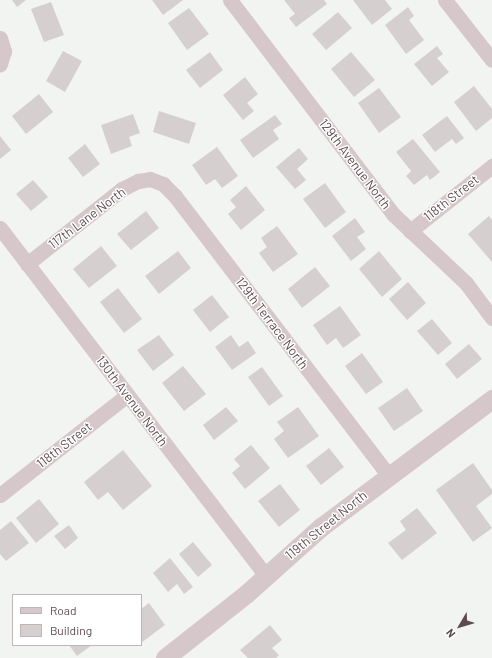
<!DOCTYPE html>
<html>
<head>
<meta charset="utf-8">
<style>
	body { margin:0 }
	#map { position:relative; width:492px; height:658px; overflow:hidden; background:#f2f4f2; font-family:Barlow,sans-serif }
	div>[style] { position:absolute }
	.building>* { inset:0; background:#d5cfd0 }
	.minor>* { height:15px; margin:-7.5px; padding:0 7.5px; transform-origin:7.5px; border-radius:7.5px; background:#d5c7ca }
	.tertiary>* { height:19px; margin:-9.5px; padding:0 9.5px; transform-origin:9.5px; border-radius:9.5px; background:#d5c7ca }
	span { translate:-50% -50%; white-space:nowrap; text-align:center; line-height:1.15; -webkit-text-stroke:3px #fff; paint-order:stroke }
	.street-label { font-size:13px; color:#5d4b50 }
	.legend { position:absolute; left:12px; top:594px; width:130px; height:52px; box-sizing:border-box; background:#fff; border:1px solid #beb7b9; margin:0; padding:5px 7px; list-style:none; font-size:12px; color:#5d4b50 }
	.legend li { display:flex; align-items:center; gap:8px; height:20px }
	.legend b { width:20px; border:1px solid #beb7b9 }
	.north { position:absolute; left:440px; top:606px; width:40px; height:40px; -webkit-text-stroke:3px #fff; paint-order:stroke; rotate:232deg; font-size:11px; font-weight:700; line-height:16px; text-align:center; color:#5d4b50 }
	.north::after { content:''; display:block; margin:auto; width:14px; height:18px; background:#5d4b50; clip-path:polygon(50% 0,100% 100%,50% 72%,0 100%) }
</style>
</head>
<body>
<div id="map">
	<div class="building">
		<div style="clip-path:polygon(12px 0,26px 0,17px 7px)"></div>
		<div style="clip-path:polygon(152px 0,183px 0,163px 15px)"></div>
		<div style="clip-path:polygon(284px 0,324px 0,327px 4px,296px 27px,289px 18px,295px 14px)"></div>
		<div style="clip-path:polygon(353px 0,385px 0,392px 9px,372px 25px)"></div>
		<div style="clip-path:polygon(51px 2px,64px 35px,44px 42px,31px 9px)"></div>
		<div style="clip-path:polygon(408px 7px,414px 16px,409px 20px,424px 40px,406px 54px,385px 25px)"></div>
		<div style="clip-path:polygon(189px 8px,209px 34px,187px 50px,168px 23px)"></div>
		<div style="clip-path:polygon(338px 12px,352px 28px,326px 50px,312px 34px)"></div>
		<div style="clip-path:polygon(437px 46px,443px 54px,437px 58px,449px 72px,432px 86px,414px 64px)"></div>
		<div style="clip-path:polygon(63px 51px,82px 61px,65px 92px,46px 81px)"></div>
		<div style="clip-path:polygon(210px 52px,223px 70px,200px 88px,186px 70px)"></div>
		<div style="clip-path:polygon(351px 52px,375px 80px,354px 97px,331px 69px)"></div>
		<div style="clip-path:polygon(245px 77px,258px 94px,247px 103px,254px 111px,243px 120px,223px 95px)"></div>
		<div style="clip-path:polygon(474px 86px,492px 109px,492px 118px,476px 131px,454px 102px)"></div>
		<div style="clip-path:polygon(379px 88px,401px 117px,379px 133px,358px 103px)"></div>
		<div style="clip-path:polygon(39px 94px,53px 112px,26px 134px,12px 116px)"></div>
		<div style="clip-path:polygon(159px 111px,196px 123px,189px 144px,153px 132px)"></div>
		<div style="clip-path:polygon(133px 114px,140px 133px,129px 137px,132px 146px,111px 154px,101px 125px)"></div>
		<div style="clip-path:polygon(275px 115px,282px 124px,273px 130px,279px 139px,253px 158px,240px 140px)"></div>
		<div style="clip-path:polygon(447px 116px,464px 138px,456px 144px,452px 139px,435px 152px,422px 135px)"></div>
		<div style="clip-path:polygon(0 136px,11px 150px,0 159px)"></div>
		<div style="clip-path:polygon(413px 139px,440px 172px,430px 180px,427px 175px,414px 185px,406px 176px,411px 171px,396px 152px)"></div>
		<div style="clip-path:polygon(85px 144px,100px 164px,83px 177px,68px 158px)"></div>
		<div style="clip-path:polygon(217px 147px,238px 176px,222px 188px,215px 179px,206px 185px,192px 165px)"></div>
		<div style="clip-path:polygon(299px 148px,308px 159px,297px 169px,306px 180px,295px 189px,276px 167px)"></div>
		<div style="clip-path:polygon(33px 180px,48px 197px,31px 211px,16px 194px)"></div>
		<div style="clip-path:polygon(325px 183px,346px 212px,325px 228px,303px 199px)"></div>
		<div style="clip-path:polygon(246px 186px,265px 210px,241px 230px,228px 214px,236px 207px,230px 200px)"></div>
		<div style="clip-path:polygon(146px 211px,159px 228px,131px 250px,117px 234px)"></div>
		<div style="clip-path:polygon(489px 216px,492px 220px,492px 262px,468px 234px)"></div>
		<div style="clip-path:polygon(355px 218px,365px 232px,357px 237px,366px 249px,351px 261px,332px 236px)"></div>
		<div style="clip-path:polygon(277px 226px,298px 254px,273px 272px,259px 253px,267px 247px,261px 238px)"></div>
		<div style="clip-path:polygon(101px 246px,117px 266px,89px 288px,73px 269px)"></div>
		<div style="clip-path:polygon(178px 251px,191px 268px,159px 294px,145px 276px)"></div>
		<div style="clip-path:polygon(379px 251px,402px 279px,382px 297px,359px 269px)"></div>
		<div style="clip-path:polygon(315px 267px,330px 286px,302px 308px,288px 289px)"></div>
		<div style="clip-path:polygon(408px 282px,426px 303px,407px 320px,389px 299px)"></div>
		<div style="clip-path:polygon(118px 288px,142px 319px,124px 333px,100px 302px)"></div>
		<div style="clip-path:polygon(212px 295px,229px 317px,210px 332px,193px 310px)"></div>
		<div style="clip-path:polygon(340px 306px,361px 335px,343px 348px,336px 338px,327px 345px,313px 325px)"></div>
		<div style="clip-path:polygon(432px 319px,452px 343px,438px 355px,417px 331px)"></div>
		<div style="clip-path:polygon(159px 335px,174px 355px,153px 371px,137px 350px)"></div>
		<div style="clip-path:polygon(231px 335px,239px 347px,248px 341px,256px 353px,232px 370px,215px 347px)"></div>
		<div style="clip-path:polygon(469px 344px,482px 359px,457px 379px,445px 364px)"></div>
		<div style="clip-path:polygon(362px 353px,383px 382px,366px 394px,345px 366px)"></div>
		<div style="clip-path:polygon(183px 366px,206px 394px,184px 411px,162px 383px)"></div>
		<div style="clip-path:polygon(262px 367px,283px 396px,269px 406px,248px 377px)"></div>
		<div style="clip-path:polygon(407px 388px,423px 411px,394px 431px,378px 408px)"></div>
		<div style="clip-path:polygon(226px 407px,238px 421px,214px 440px,203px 425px)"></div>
		<div style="clip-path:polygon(298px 407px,319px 436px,288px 458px,274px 439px,284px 431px,277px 422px)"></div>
		<div style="clip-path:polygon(251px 445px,270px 468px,245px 489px,232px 473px,240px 466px,234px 459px)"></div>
		<div style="clip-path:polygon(329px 448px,344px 467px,321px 485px,306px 466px)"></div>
		<div style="clip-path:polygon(123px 450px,152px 486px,123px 510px,108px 492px,98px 500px,84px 482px)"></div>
		<div style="clip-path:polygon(473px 463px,492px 490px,492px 494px,476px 506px,492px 528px,473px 542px,436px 490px)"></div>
		<div style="clip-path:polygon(280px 484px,300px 510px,279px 527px,258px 501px)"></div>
		<div style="clip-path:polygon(39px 499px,59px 524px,36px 543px,16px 518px)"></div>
		<div style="clip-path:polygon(417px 508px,437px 533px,402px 560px,388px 543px,406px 530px,400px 521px)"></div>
		<div style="clip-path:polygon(11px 521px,29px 543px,6px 561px,0 554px,0 530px)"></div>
		<div style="clip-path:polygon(69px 525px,78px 538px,65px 549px,54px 536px)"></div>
		<div style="clip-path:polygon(193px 542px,212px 565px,198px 577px,179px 554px)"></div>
		<div style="clip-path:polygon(170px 558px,193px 587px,184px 594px,177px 584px,168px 592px,153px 573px)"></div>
		<div style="clip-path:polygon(149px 603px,165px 625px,141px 643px,141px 609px)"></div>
		<div style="clip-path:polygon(270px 625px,282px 640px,272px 648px,279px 655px,276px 658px,248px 658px,240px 650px)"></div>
		<div style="clip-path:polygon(69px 645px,92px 645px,77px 656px)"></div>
	</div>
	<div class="minor">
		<div style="left:230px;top:0;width:270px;rotate:52.7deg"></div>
		<div style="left:394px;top:215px;width:99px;rotate:43.4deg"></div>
		<div style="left:466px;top:283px;width:44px;rotate:53.4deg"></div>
		<div style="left:445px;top:0;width:76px;rotate:51.9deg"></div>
		<div style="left:0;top:38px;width:14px;rotate:73deg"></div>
		<div style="left:4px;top:51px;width:14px;rotate:107deg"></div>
		<div style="left:0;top:228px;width:437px;rotate:52.6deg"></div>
		<div style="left:410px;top:231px;width:105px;rotate:-38.4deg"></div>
		<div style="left:27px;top:264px;width:121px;rotate:-38.3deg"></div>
		<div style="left:122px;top:189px;width:18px;rotate:-27deg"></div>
		<div style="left:138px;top:181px;width:12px;rotate:-9deg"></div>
		<div style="left:150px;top:179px;width:14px;rotate:21deg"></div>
		<div style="left:163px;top:184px;width:17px;rotate:45deg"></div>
		<div style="left:175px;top:196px;width:351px;rotate:52.6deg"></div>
		<div style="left:0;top:495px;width:162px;rotate:-38.2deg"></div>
	</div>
	<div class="tertiary">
		<div style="left:165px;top:658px;width:103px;rotate:-38.3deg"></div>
		<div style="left:246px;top:594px;width:101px;rotate:-41.8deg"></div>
		<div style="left:321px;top:527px;width:214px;rotate:-36.8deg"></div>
	</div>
	<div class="street-label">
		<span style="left:355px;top:164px;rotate:53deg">129th Avenue North</span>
		<span style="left:451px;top:198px;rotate:-38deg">118th Street</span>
		<span style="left:87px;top:218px;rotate:-37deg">117th Lane North</span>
		<span style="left:272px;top:323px;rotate:53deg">129th Terrace North</span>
		<span style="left:132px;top:401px;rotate:53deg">130th Avenue North</span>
		<span style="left:64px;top:445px;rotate:-38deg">118th Street</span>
		<span style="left:326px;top:525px;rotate:-39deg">119th Street North</span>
	</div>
	<ul class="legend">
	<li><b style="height:5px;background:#d5c7ca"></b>Road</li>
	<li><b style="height:11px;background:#d5cfd0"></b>Building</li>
	</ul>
	<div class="north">N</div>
</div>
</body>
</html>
